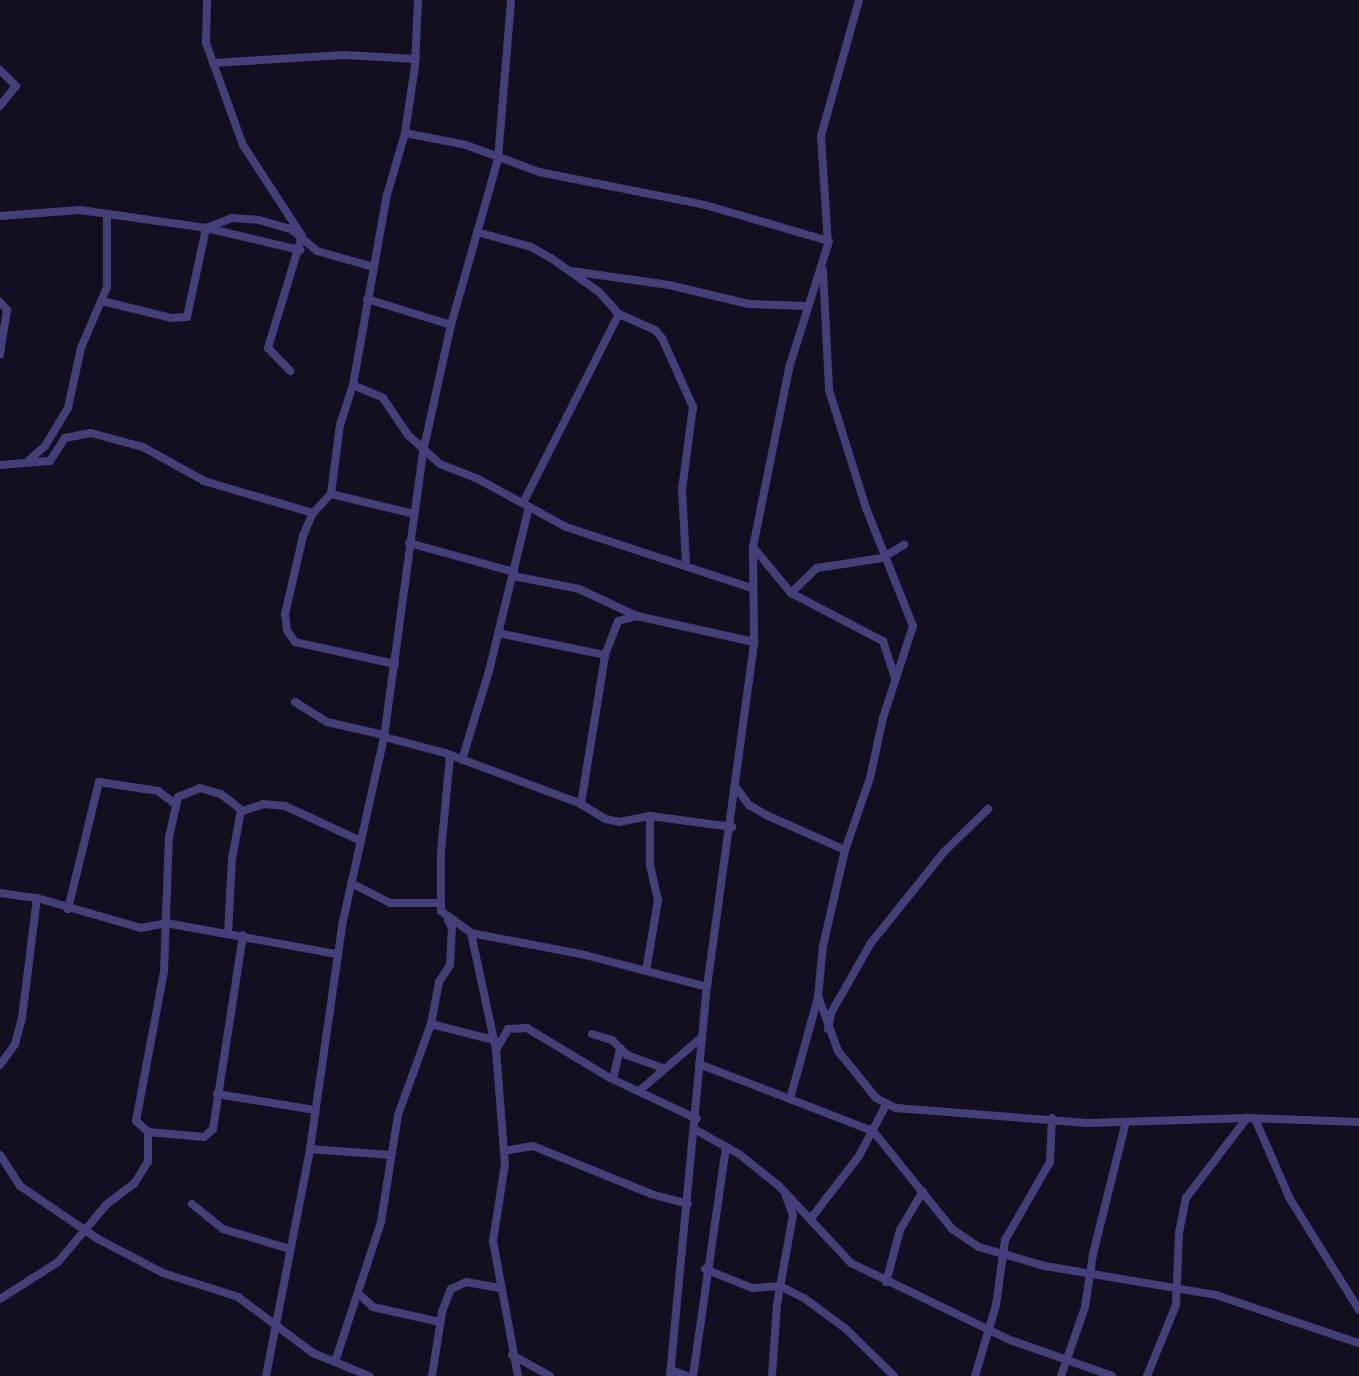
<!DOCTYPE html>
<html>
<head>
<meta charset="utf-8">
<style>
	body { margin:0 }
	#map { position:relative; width:1359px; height:1376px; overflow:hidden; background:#120f1f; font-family:"Asap Condensed",sans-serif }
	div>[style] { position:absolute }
	.minor>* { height:8px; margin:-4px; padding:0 4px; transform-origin:4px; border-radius:4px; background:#453f79 }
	span { translate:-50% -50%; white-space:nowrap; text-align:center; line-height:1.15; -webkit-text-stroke:5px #120f1f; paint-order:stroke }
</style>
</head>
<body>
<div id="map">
	<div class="minor">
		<div style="left:207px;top:0;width:43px;rotate:91.3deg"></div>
		<div style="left:206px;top:43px;width:109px;rotate:70.1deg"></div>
		<div style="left:243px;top:145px;width:108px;rotate:57deg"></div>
		<div style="left:302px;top:236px;width:117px;rotate:106.9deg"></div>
		<div style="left:268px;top:348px;width:32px;rotate:46deg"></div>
		<div style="left:213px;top:63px;width:131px;rotate:-3.5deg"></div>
		<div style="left:344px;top:55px;width:72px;rotate:3.2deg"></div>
		<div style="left:0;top:70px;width:23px;rotate:45deg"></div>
		<div style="left:16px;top:86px;width:26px;rotate:129deg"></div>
		<div style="left:405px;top:133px;width:62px;rotate:11.1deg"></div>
		<div style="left:466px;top:145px;width:78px;rotate:20.3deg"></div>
		<div style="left:539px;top:172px;width:169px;rotate:11.2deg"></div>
		<div style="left:705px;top:205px;width:129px;rotate:16.2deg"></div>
		<div style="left:0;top:216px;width:80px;rotate:-4.3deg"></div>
		<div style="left:80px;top:210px;width:127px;rotate:8.1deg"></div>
		<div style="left:206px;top:228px;width:28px;rotate:-21deg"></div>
		<div style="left:232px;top:218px;width:27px;rotate:4deg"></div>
		<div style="left:259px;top:220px;width:33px;rotate:16deg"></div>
		<div style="left:291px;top:229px;width:34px;rotate:40deg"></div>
		<div style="left:317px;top:251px;width:58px;rotate:15.9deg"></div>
		<div style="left:477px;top:232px;width:56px;rotate:15.5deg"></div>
		<div style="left:531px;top:247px;width:23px;rotate:29deg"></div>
		<div style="left:551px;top:258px;width:59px;rotate:35.3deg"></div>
		<div style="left:599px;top:292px;width:30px;rotate:48deg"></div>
		<div style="left:619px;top:314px;width:39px;rotate:24deg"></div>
		<div style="left:655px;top:330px;width:11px;rotate:49deg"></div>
		<div style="left:662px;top:338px;width:76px;rotate:65.8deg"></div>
		<div style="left:693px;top:407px;width:83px;rotate:97.6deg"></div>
		<div style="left:682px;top:489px;width:75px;rotate:86.9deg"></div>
		<div style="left:823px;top:270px;width:120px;rotate:87.1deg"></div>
		<div style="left:829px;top:390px;width:124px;rotate:72.6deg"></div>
		<div style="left:866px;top:508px;width:127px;rotate:68.3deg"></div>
		<div style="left:913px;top:626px;width:97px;rotate:108.1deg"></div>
		<div style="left:883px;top:718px;width:61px;rotate:102.2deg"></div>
		<div style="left:870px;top:778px;width:76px;rotate:109.1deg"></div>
		<div style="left:845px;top:850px;width:98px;rotate:102.9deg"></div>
		<div style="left:823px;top:946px;width:50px;rotate:95.7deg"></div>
		<div style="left:818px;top:996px;width:59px;rotate:70deg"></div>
		<div style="left:838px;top:1051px;width:60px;rotate:51deg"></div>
		<div style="left:876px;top:1098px;width:22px;rotate:27deg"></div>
		<div style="left:896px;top:1108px;width:192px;rotate:4.5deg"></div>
		<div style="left:1087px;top:1123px;width:160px;rotate:-1.8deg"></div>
		<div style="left:1247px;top:1118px;width:112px;rotate:2deg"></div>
		<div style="left:571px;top:271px;width:99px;rotate:8.1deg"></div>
		<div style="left:669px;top:285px;width:82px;rotate:13.4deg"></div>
		<div style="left:749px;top:304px;width:57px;rotate:2deg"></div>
		<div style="left:367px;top:299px;width:88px;rotate:17.2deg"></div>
		<div style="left:102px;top:301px;width:72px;rotate:13.7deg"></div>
		<div style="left:172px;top:318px;width:15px;rotate:-4deg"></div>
		<div style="left:187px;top:317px;width:91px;rotate:-77.9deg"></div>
		<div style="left:206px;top:228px;width:97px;rotate:13.2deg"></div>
		<div style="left:0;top:302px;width:11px;rotate:49deg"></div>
		<div style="left:7px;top:310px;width:45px;rotate:99deg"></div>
		<div style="left:353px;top:385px;width:33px;rotate:23deg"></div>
		<div style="left:383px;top:398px;width:45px;rotate:56deg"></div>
		<div style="left:408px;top:435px;width:43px;rotate:42.2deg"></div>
		<div style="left:440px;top:464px;width:41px;rotate:21.5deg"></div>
		<div style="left:478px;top:479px;width:100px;rotate:28.6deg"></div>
		<div style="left:566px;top:527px;width:196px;rotate:18.2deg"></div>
		<div style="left:29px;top:460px;width:21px;rotate:-41deg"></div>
		<div style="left:45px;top:446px;width:44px;rotate:-58.8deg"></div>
		<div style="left:68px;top:408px;width:61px;rotate:-77.8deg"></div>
		<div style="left:81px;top:348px;width:66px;rotate:-66.9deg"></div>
		<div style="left:107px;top:287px;width:71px;rotate:-90deg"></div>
		<div style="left:0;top:465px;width:50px;rotate:-4.6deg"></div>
		<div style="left:50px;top:461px;width:27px;rotate:-57deg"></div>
		<div style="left:65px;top:438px;width:26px;rotate:-11deg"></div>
		<div style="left:91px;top:433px;width:54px;rotate:15.1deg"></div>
		<div style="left:143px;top:447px;width:70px;rotate:29.1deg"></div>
		<div style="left:204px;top:481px;width:114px;rotate:16.4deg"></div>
		<div style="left:331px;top:494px;width:85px;rotate:13.5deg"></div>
		<div style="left:523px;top:503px;width:212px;rotate:-63.1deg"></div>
		<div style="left:409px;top:543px;width:109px;rotate:15.4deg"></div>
		<div style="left:753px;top:547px;width:60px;rotate:50.4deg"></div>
		<div style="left:791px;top:593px;width:104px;rotate:27.6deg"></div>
		<div style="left:883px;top:641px;width:40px;rotate:72deg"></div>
		<div style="left:513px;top:576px;width:67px;rotate:11.1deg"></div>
		<div style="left:579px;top:589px;width:64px;rotate:25deg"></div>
		<div style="left:791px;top:593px;width:36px;rotate:-44deg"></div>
		<div style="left:817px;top:568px;width:66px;rotate:-8.7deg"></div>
		<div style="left:882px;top:558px;width:26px;rotate:-31deg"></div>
		<div style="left:498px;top:633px;width:109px;rotate:11.6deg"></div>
		<div style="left:395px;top:664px;width:102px;rotate:-167.6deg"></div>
		<div style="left:295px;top:642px;width:14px;rotate:-124deg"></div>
		<div style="left:287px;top:630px;width:16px;rotate:-97deg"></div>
		<div style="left:285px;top:614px;width:80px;rotate:-77deg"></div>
		<div style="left:303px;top:536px;width:25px;rotate:-67deg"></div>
		<div style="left:313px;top:513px;width:26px;rotate:-47deg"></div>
		<div style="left:331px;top:494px;width:70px;rotate:-82.6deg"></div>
		<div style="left:340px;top:425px;width:42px;rotate:-72deg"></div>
		<div style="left:353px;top:385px;width:193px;rotate:-79.9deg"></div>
		<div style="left:387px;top:195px;width:65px;rotate:-73.8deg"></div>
		<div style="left:405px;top:133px;width:68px;rotate:-81.5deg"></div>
		<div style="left:415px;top:66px;width:66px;rotate:-87.4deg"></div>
		<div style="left:295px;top:702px;width:38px;rotate:32deg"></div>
		<div style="left:327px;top:722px;width:58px;rotate:12.8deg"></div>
		<div style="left:384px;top:737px;width:63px;rotate:14.7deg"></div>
		<div style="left:445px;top:753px;width:143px;rotate:20.5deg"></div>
		<div style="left:579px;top:803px;width:31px;rotate:31deg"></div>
		<div style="left:606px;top:819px;width:13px;rotate:13deg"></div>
		<div style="left:619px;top:822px;width:32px;rotate:-11deg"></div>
		<div style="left:650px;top:816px;width:83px;rotate:7.6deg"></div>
		<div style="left:450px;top:756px;width:96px;rotate:95.4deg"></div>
		<div style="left:441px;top:852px;width:59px;rotate:90deg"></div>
		<div style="left:441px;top:911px;width:37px;rotate:36deg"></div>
		<div style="left:471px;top:933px;width:120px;rotate:77.9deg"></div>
		<div style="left:496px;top:1050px;width:114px;rotate:85.5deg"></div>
		<div style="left:505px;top:1164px;width:78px;rotate:98.9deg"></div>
		<div style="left:493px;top:1241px;width:137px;rotate:79.5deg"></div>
		<div style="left:462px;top:760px;width:93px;rotate:-73.1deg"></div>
		<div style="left:489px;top:671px;width:169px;rotate:-76.3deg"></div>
		<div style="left:737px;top:789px;width:20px;rotate:53deg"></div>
		<div style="left:749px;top:805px;width:20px;rotate:30deg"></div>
		<div style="left:766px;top:815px;width:86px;rotate:23.9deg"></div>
		<div style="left:581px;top:804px;width:151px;rotate:-80.8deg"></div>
		<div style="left:605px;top:655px;width:36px;rotate:-69deg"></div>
		<div style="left:618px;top:621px;width:20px;rotate:-15deg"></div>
		<div style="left:637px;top:616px;width:120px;rotate:12.5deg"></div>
		<div style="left:351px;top:883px;width:44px;rotate:27.1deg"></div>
		<div style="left:390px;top:903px;width:51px"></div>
		<div style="left:0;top:893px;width:37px;rotate:8deg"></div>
		<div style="left:37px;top:898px;width:108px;rotate:16.1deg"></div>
		<div style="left:141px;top:928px;width:25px;rotate:-11deg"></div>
		<div style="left:166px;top:923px;width:174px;rotate:10.3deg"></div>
		<div style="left:68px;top:909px;width:131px;rotate:-76.3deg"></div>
		<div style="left:99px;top:782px;width:60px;rotate:8.7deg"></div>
		<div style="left:158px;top:791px;width:20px;rotate:37deg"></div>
		<div style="left:228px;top:933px;width:74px;rotate:-86.9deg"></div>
		<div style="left:232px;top:859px;width:50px;rotate:-79.6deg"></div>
		<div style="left:471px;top:933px;width:116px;rotate:10.9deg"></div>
		<div style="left:585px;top:955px;width:126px;rotate:14.7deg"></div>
		<div style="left:646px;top:971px;width:72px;rotate:-80.4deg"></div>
		<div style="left:658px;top:900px;width:35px;rotate:-103deg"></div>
		<div style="left:650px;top:866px;width:50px;rotate:-90deg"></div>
		<div style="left:431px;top:1024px;width:65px;rotate:14.3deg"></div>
		<div style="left:828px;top:1029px;width:16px;rotate:-79deg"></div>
		<div style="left:831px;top:1013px;width:81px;rotate:-60.3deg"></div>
		<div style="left:871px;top:943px;width:117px;rotate:-51.3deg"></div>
		<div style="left:944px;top:852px;width:62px;rotate:-44.3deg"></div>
		<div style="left:592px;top:1034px;width:21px;rotate:17deg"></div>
		<div style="left:612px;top:1040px;width:21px;rotate:45deg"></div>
		<div style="left:627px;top:1055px;width:38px;rotate:20deg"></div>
		<div style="left:496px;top:1050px;width:24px;rotate:-60deg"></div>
		<div style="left:508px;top:1029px;width:19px;rotate:-3deg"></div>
		<div style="left:527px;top:1028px;width:97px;rotate:31.1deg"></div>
		<div style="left:610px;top:1078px;width:96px;rotate:25.2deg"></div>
		<div style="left:699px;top:1064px;width:186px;rotate:21.1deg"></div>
		<div style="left:873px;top:1131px;width:126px;rotate:51.1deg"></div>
		<div style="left:952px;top:1229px;width:32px;rotate:34deg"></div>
		<div style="left:979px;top:1247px;width:69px;rotate:16.1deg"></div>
		<div style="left:1045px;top:1266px;width:173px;rotate:9.6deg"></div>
		<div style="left:1216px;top:1295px;width:151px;rotate:18.6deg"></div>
		<div style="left:0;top:1065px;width:26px;rotate:-54deg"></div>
		<div style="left:15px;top:1044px;width:27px;rotate:-75deg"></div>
		<div style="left:22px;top:1018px;width:121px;rotate:-82.9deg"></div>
		<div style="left:613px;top:1079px;width:32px;rotate:-77deg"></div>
		<div style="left:639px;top:1091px;width:83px;rotate:-40.6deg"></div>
		<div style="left:217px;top:1094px;width:99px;rotate:9.3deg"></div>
		<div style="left:790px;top:1099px;width:106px;rotate:-74.6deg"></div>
		<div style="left:1255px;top:1119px;width:87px;rotate:66.4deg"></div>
		<div style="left:1290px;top:1199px;width:131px;rotate:58.1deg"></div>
		<div style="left:696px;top:1130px;width:49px;rotate:29.2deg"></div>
		<div style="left:739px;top:1154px;width:51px;rotate:38.7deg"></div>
		<div style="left:779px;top:1186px;width:105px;rotate:46.9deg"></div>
		<div style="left:851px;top:1263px;width:177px;rotate:25.8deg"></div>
		<div style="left:1010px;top:1340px;width:108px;rotate:19.4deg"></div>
		<div style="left:148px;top:1132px;width:56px;rotate:5.1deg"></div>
		<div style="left:204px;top:1137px;width:12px;rotate:-42deg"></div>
		<div style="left:213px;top:1129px;width:196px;rotate:-81.2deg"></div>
		<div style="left:310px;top:1149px;width:81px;rotate:4.2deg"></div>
		<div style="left:504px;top:1151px;width:29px;rotate:-10deg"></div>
		<div style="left:533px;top:1146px;width:127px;rotate:22.1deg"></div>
		<div style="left:651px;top:1194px;width:38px;rotate:15deg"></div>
		<div style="left:0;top:1155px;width:37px;rotate:57deg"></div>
		<div style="left:20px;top:1186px;width:94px;rotate:34.2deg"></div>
		<div style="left:98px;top:1239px;width:73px;rotate:27.6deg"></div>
		<div style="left:163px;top:1273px;width:79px;rotate:17.7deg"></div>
		<div style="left:238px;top:1297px;width:94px;rotate:36.7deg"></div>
		<div style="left:313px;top:1353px;width:61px;rotate:22.3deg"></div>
		<div style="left:192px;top:1204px;width:40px;rotate:39deg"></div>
		<div style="left:223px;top:1229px;width:70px;rotate:16.6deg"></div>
		<div style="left:812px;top:1217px;width:77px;rotate:-52.4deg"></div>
		<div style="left:859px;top:1156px;width:58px;rotate:-62.1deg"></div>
		<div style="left:705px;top:1269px;width:51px;rotate:22deg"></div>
		<div style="left:752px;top:1288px;width:28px;rotate:-4deg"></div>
		<div style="left:780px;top:1286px;width:27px;rotate:27deg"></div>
		<div style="left:804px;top:1298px;width:52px;rotate:36.4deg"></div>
		<div style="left:846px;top:1329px;width:67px;rotate:44.4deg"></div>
		<div style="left:886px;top:1282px;width:54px;rotate:-74.9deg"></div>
		<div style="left:900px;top:1230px;width:45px;rotate:-59.5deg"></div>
		<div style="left:359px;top:1294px;width:19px;rotate:43deg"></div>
		<div style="left:373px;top:1307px;width:69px;rotate:12.6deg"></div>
		<div style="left:0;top:1299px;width:69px;rotate:-32.5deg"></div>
		<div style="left:58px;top:1262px;width:76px;rotate:-49.8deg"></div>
		<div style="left:107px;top:1204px;width:34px;rotate:-37deg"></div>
		<div style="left:134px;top:1184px;width:26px;rotate:-58deg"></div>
		<div style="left:148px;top:1162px;width:30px;rotate:-90deg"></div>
		<div style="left:148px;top:1132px;width:16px;rotate:-137deg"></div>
		<div style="left:136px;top:1121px;width:153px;rotate:-79.4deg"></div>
		<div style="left:164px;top:971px;width:134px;rotate:-87.9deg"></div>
		<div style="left:169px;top:837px;width:41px;rotate:-77.3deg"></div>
		<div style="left:178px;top:797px;width:24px;rotate:-22deg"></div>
		<div style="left:200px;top:788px;width:22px;rotate:16deg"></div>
		<div style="left:221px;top:794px;width:28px;rotate:38deg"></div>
		<div style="left:243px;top:811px;width:21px;rotate:-19deg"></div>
		<div style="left:263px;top:804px;width:22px;rotate:5deg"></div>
		<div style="left:285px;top:806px;width:84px;rotate:24.7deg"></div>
		<div style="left:512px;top:1355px;width:43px;rotate:28.9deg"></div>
		<div style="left:335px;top:1362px;width:147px;rotate:-71.8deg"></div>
		<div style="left:381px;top:1222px;width:108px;rotate:-81deg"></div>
		<div style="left:398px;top:1115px;width:97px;rotate:-70.1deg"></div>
		<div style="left:431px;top:1024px;width:43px;rotate:-79.2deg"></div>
		<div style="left:439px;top:982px;width:20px;rotate:-57deg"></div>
		<div style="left:450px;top:965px;width:37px;rotate:-87deg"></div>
		<div style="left:452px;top:928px;width:9px;rotate:-117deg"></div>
		<div style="left:671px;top:1370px;width:17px;rotate:21deg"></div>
		<div style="left:266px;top:1376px;width:231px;rotate:-79deg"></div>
		<div style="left:310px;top:1149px;width:230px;rotate:-81.8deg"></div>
		<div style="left:343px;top:921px;width:189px;rotate:-77.4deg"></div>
		<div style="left:384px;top:737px;width:288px;rotate:-82.2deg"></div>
		<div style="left:423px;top:452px;width:130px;rotate:-77.6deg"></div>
		<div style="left:451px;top:325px;width:173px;rotate:-74.2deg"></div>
		<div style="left:498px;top:159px;width:160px;rotate:-85.3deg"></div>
		<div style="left:432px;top:1376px;width:65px;rotate:-81.1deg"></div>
		<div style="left:442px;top:1312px;width:25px;rotate:-69deg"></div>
		<div style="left:451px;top:1289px;width:17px;rotate:-25deg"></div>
		<div style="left:466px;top:1282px;width:36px;rotate:10deg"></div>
		<div style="left:670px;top:1376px;width:391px;rotate:-84.6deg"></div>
		<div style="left:707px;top:987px;width:348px;rotate:-82.2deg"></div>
		<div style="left:754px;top:642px;width:95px;rotate:-90.6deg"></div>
		<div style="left:753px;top:547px;width:183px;rotate:-78.6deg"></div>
		<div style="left:789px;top:368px;width:130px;rotate:-72.5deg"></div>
		<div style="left:828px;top:244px;width:108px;rotate:-93.7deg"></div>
		<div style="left:821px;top:136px;width:141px;rotate:-74.4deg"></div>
		<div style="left:693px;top:1376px;width:232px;rotate:-81.8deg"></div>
		<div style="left:772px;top:1376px;width:72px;rotate:-86deg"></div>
		<div style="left:777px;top:1304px;width:90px;rotate:-79.8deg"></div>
		<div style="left:793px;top:1215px;width:19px;rotate:-111deg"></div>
		<div style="left:975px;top:1376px;width:74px;rotate:-73.5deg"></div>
		<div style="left:996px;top:1305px;width:66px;rotate:-82.1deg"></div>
		<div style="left:1005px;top:1240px;width:90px;rotate:-60deg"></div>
		<div style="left:1050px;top:1162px;width:44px;rotate:-87.4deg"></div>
		<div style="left:1061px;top:1376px;width:73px;rotate:-70.8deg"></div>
		<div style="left:1085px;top:1307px;width:54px;rotate:-81.4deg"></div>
		<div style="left:1093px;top:1254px;width:136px;rotate:-76deg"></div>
		<div style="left:1147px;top:1376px;width:77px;rotate:-67.8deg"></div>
		<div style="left:1176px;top:1305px;width:72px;rotate:-87.6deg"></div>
		<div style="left:1179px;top:1233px;width:36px;rotate:-79deg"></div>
		<div style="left:1186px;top:1198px;width:101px;rotate:-52.7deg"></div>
	</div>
</div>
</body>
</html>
